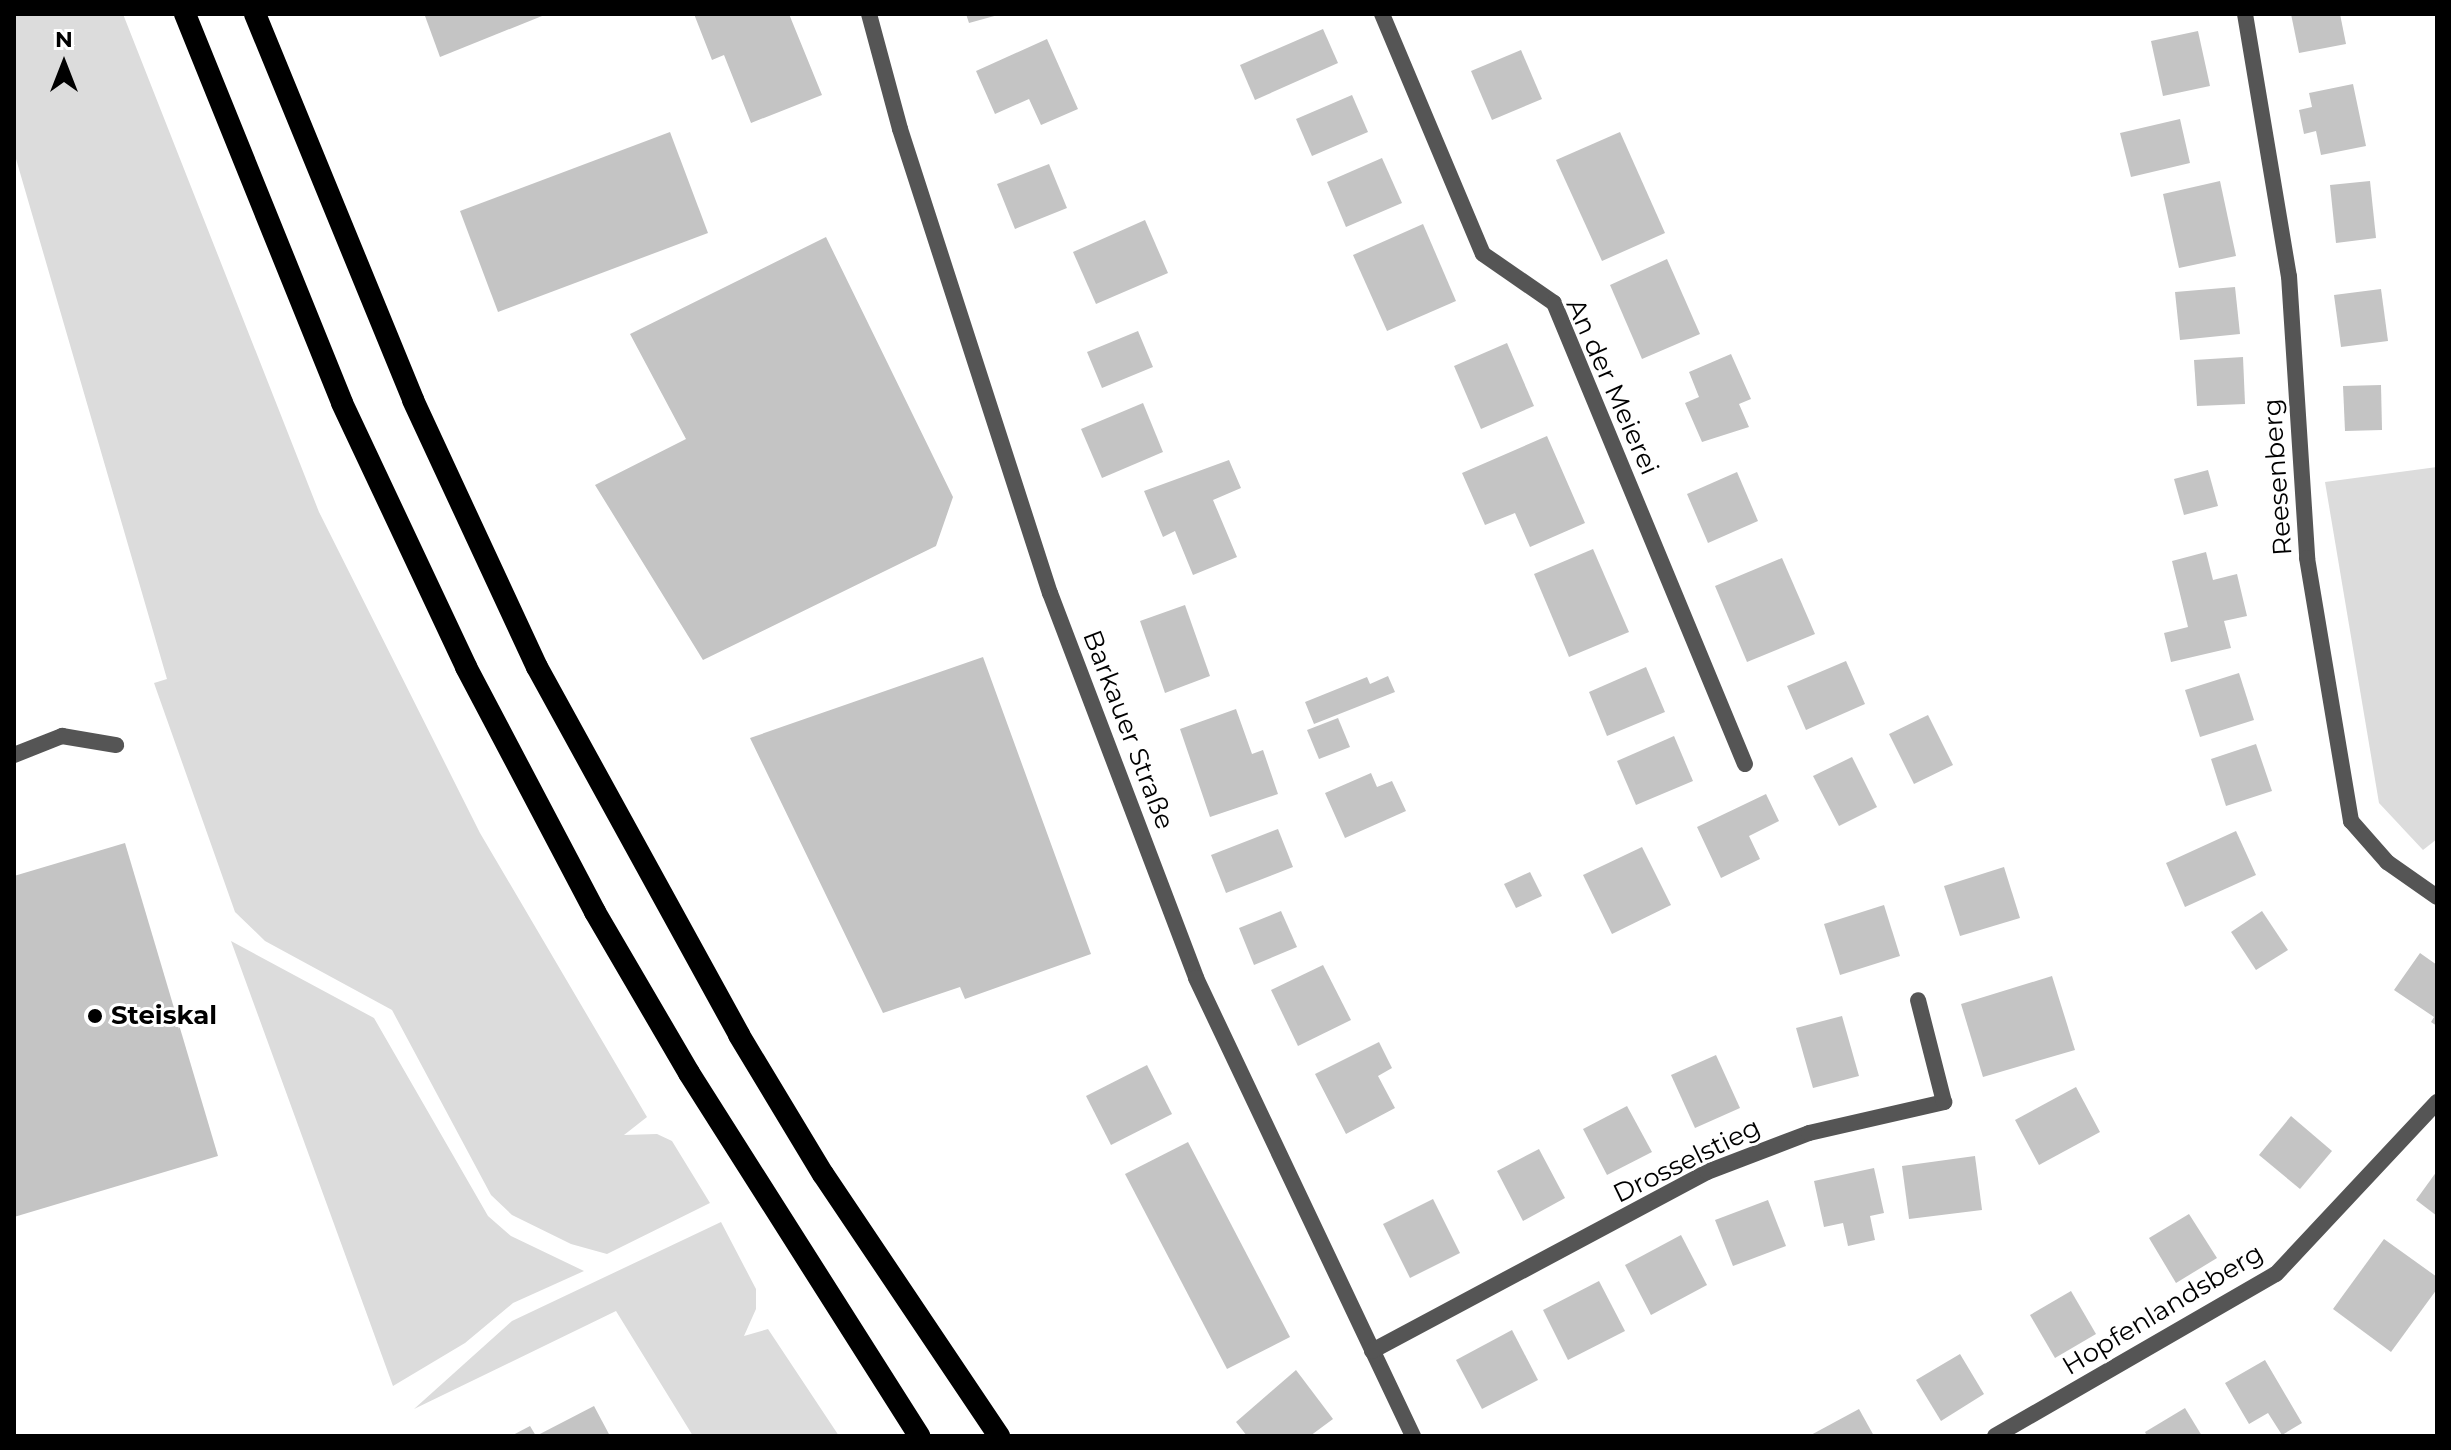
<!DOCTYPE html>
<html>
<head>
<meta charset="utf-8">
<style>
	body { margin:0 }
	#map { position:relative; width:2451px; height:1450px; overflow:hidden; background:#fff; font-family:Montserrat,sans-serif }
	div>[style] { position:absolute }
	.green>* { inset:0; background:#dcdcdc }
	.building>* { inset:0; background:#c4c4c4 }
	.minor>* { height:16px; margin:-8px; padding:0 8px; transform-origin:8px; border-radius:8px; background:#555 }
	.trunk>* { height:22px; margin:-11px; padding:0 11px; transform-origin:11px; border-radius:11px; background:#000 }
	.dots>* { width:22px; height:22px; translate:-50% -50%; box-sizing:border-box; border:4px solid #fff; border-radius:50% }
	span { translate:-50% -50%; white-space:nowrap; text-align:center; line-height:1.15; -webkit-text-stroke:6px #fff; paint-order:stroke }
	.street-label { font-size:26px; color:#000 }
	.poi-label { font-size:26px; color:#000; font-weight:700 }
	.left { translate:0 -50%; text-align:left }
	.frame { position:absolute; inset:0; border:16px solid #000; pointer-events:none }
	.north { position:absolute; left:24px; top:24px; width:80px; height:80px; -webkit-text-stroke:6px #fff; paint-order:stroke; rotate:0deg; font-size:22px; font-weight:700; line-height:32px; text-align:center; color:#000 }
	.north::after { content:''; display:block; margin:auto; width:28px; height:36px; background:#000; clip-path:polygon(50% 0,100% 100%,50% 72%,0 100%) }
</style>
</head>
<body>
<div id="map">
	<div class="green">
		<div style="clip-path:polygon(14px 14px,123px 14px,319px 512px,480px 833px,647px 1117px,624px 1135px,657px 1134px,672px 1141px,710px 1203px,607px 1254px,571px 1244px,512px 1215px,491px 1195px,392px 1010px,265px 941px,235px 912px,154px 683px,167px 679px,14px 152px)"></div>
		<div style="clip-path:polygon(2437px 467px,2437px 839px,2423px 850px,2379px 803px,2325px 482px)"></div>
		<div style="clip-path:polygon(231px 941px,374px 1018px,488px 1216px,511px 1236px,584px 1271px,513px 1303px,465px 1343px,393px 1386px)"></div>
		<div style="clip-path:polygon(721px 1222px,756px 1289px,756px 1309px,744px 1336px,768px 1329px,839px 1436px,693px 1436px,616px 1311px,414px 1409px,512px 1321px)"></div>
	</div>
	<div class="building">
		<div style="clip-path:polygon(430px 14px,547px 14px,440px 57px,425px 16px)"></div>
		<div style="clip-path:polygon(694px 14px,789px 14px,822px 95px,751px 123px,724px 55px,712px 60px)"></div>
		<div style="clip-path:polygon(966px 14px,998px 14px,998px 15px,969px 23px)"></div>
		<div style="clip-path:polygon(2291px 14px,2340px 14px,2346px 44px,2299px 53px)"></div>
		<div style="clip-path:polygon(1323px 29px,1338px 63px,1255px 100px,1240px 65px)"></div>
		<div style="clip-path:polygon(2198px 31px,2210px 86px,2163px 96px,2151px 41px)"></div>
		<div style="clip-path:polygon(1047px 39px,1078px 109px,1041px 125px,1029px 99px,995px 114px,976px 71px)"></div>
		<div style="clip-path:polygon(1521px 50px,1542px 99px,1492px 120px,1471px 71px)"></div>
		<div style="clip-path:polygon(2353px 84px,2366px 146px,2321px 155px,2316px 131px,2304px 134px,2299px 110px,2312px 107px,2309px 93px)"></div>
		<div style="clip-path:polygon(1352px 95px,1368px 132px,1312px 156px,1296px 119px)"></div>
		<div style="clip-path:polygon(2180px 119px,2190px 163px,2131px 177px,2120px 133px)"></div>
		<div style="clip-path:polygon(670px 132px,708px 233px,498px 312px,460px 211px)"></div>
		<div style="clip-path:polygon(1620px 132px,1665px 233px,1602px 261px,1556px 160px)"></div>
		<div style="clip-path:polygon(1382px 158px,1402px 203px,1346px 227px,1327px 182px)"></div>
		<div style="clip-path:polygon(1049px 164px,1067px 208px,1015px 229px,997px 184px)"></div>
		<div style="clip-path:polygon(2220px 181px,2236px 256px,2179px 268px,2163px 194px)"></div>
		<div style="clip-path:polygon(2370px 181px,2376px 238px,2336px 243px,2330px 185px)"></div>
		<div style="clip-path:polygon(1145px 220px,1168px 273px,1096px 304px,1073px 252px)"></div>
		<div style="clip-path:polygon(1423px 224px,1456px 301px,1387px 331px,1353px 255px)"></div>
		<div style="clip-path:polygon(826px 237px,953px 497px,936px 546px,703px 660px,595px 485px,686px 439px,630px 334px)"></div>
		<div style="clip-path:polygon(1667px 259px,1700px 334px,1642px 359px,1610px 285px)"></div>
		<div style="clip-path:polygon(2235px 287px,2240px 334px,2180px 340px,2175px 292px)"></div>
		<div style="clip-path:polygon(2381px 289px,2388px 341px,2341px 347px,2334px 295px)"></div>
		<div style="clip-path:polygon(1138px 331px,1153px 367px,1102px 388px,1087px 352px)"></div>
		<div style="clip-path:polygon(1507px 343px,1534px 406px,1481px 429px,1454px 366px)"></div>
		<div style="clip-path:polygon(1731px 354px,1751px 399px,1739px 404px,1749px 427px,1702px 442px,1685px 403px,1699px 397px,1689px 372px)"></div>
		<div style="clip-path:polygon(2243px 357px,2245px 404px,2197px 406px,2194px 360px)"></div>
		<div style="clip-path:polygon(2381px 385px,2382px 430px,2345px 431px,2343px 386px)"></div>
		<div style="clip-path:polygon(1143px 403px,1163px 452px,1102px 478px,1081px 429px)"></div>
		<div style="clip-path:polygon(1547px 436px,1585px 523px,1530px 547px,1515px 513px,1485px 525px,1462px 473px)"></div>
		<div style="clip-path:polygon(1229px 460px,1241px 488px,1213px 500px,1237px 557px,1193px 575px,1175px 531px,1163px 537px,1144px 491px)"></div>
		<div style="clip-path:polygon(2208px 470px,2218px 506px,2184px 515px,2174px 479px)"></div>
		<div style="clip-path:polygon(1737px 472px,1758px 521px,1708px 543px,1687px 494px)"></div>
		<div style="clip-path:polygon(1593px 549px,1629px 632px,1569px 657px,1534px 574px)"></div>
		<div style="clip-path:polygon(2206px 552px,2213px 580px,2237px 574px,2247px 616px,2224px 621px,2231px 648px,2171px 662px,2164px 633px,2188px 627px,2172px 561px)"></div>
		<div style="clip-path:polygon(1782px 558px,1815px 634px,1747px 662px,1715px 586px)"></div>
		<div style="clip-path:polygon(1185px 605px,1210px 676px,1165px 693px,1140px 621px)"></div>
		<div style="clip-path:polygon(983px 657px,1091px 954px,965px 999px,960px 987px,883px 1013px,750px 738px)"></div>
		<div style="clip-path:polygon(1846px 661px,1865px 704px,1806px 730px,1787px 686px)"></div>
		<div style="clip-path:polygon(1646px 667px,1665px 712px,1607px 736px,1589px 692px)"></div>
		<div style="clip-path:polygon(2239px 673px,2254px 720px,2200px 737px,2185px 690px)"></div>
		<div style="clip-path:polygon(1388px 676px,1395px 692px,1314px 724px,1305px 702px,1367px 677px,1370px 684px)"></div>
		<div style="clip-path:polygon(1236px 709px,1252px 754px,1263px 750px,1278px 794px,1210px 817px,1180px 729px)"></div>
		<div style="clip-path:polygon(1928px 715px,1953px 765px,1914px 784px,1889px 734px)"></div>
		<div style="clip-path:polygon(1338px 718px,1350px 747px,1319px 759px,1307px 730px)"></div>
		<div style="clip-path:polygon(1674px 736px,1693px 781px,1636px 805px,1617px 761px)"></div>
		<div style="clip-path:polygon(2256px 744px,2272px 791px,2226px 806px,2211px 759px)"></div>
		<div style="clip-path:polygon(1852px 757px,1877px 807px,1839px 826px,1813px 776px)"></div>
		<div style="clip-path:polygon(1371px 773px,1377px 787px,1392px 781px,1406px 811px,1345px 838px,1325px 793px)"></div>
		<div style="clip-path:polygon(1766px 794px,1779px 821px,1749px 836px,1760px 859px,1721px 878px,1697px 827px)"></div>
		<div style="clip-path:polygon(1278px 829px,1293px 867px,1226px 893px,1211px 855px)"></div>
		<div style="clip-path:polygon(2236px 831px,2256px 875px,2185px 907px,2166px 863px)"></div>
		<div style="clip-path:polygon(125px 843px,218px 1156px,14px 1217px,14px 876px)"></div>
		<div style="clip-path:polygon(1642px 847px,1671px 905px,1612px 934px,1583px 875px)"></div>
		<div style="clip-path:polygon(2004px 867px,2020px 918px,1960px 936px,1944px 886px)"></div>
		<div style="clip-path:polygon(1530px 872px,1542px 896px,1516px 908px,1504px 884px)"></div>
		<div style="clip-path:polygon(1884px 905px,1900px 956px,1840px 975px,1824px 924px)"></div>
		<div style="clip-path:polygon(1281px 911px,1297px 947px,1254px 965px,1239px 928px)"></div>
		<div style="clip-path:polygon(2262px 911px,2288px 950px,2256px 970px,2231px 932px)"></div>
		<div style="clip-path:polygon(2420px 953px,2437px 965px,2437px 1026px,2431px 1022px,2434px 1017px,2394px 990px)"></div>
		<div style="clip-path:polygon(1323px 965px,1351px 1020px,1298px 1046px,1271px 990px)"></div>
		<div style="clip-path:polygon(2052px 976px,2075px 1050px,1983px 1077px,1961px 1004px)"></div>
		<div style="clip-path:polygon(1842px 1016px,1859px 1076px,1813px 1088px,1796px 1028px)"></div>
		<div style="clip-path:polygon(1379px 1042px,1392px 1068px,1378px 1076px,1395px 1108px,1346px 1134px,1315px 1074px)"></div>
		<div style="clip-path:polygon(1716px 1055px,1740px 1108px,1695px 1128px,1671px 1075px)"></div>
		<div style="clip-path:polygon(1147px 1065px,1172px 1114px,1111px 1145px,1086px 1096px)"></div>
		<div style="clip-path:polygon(2076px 1087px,2100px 1132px,2039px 1165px,2015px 1120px)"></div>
		<div style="clip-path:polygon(1627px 1106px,1652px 1152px,1607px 1175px,1583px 1129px)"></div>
		<div style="clip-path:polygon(2291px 1116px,2332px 1151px,2300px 1189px,2259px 1155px)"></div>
		<div style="clip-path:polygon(1188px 1142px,1290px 1337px,1227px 1369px,1125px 1174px)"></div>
		<div style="clip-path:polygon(1539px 1149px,1565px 1198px,1523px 1221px,1497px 1171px)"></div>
		<div style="clip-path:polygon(1975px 1156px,1982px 1210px,1909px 1219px,1902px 1166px)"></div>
		<div style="clip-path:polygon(1874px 1168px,1884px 1213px,1870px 1216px,1875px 1240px,1848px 1246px,1843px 1223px,1824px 1227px,1814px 1181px)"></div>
		<div style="clip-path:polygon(2437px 1171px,2437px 1216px,2416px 1200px)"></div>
		<div style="clip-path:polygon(1433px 1199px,1460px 1253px,1410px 1278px,1383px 1224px)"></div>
		<div style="clip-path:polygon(1768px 1200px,1786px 1246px,1733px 1266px,1715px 1220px)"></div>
		<div style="clip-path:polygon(2189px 1214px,2217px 1258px,2176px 1283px,2149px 1238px)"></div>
		<div style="clip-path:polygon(1681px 1235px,1707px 1285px,1651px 1315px,1625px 1265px)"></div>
		<div style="clip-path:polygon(2384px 1239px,2437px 1277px,2437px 1289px,2391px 1352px,2333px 1309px)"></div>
		<div style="clip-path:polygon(1599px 1281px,1625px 1331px,1568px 1360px,1543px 1310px)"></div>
		<div style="clip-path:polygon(2071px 1291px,2096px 1334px,2055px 1358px,2030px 1315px)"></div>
		<div style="clip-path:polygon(1512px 1330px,1538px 1380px,1482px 1409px,1456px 1360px)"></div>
		<div style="clip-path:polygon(1960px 1354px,1984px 1394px,1941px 1421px,1916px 1380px)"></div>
		<div style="clip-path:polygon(2265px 1360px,2302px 1423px,2282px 1435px,2268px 1413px,2249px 1424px,2225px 1383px)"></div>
		<div style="clip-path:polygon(1296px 1370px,1333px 1419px,1310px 1436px,1247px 1436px,1236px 1422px)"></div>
		<div style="clip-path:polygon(594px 1406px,610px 1436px,536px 1436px)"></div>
		<div style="clip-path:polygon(2185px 1408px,2202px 1436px,2147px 1436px,2145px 1432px)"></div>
		<div style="clip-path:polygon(1859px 1409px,1874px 1436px,1809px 1436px)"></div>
		<div style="clip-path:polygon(530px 1426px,536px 1436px,511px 1436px)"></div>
	</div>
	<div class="minor">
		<div style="left:869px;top:14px;width:119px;rotate:74.9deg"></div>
		<div style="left:900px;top:129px;width:488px;rotate:72.1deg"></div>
		<div style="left:1050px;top:593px;width:412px;rotate:69.2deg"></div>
		<div style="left:1196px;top:978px;width:507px;rotate:64.65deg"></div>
		<div style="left:1382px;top:14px;width:260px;rotate:67.2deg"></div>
		<div style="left:1483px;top:254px;width:86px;rotate:34.6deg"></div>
		<div style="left:1554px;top:303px;width:499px;rotate:67.5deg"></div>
		<div style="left:2245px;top:14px;width:266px;rotate:80.5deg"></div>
		<div style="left:2289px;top:276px;width:283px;rotate:86.3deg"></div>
		<div style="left:2307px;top:558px;width:267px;rotate:80.5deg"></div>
		<div style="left:2351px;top:821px;width:55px;rotate:48.7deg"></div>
		<div style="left:2387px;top:862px;width:61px;rotate:35deg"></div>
		<div style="left:14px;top:755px;width:52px;rotate:-21.6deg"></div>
		<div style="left:62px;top:736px;width:55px;rotate:9.5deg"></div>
		<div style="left:1372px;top:1351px;width:380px;rotate:-28.1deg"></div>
		<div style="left:1707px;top:1172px;width:109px;rotate:-20.9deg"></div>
		<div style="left:1809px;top:1133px;width:139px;rotate:-12.9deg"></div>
		<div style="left:1944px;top:1102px;width:105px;rotate:-104.3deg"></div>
		<div style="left:1995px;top:1436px;width:324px;rotate:-30deg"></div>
		<div style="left:2276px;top:1274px;width:236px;rotate:-46.9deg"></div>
	</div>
	<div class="trunk">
		<div style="left:185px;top:14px;width:419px;rotate:68deg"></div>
		<div style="left:342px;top:403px;width:292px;rotate:64.8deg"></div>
		<div style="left:466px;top:667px;width:277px;rotate:62.2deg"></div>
		<div style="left:595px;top:912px;width:186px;rotate:59.7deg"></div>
		<div style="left:689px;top:1073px;width:430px;rotate:57.6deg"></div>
		<div style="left:255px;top:14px;width:417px;rotate:67.7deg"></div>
		<div style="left:413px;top:400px;width:294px;rotate:65.1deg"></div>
		<div style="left:537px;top:667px;width:420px;rotate:61.2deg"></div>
		<div style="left:739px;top:1035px;width:162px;rotate:58.9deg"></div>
		<div style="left:823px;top:1174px;width:316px;rotate:56.1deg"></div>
	</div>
	<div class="dots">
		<div style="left:95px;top:1016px;background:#000"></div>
	</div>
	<div class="street-label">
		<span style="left:1612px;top:387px;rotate:66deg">An der Meierei</span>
		<span style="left:2278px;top:477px;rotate:-94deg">Reesenberg</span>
		<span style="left:1128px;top:730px;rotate:69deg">Barkauer Straße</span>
		<span style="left:1687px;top:1161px;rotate:-26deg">Drosselstieg</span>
		<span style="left:2163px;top:1310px;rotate:-31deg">Hopfenlandsberg</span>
	</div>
	<div class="poi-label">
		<span class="left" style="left:111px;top:1016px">Steiskal</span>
	</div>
	<div class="frame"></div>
	<div class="north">N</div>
</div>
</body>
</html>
